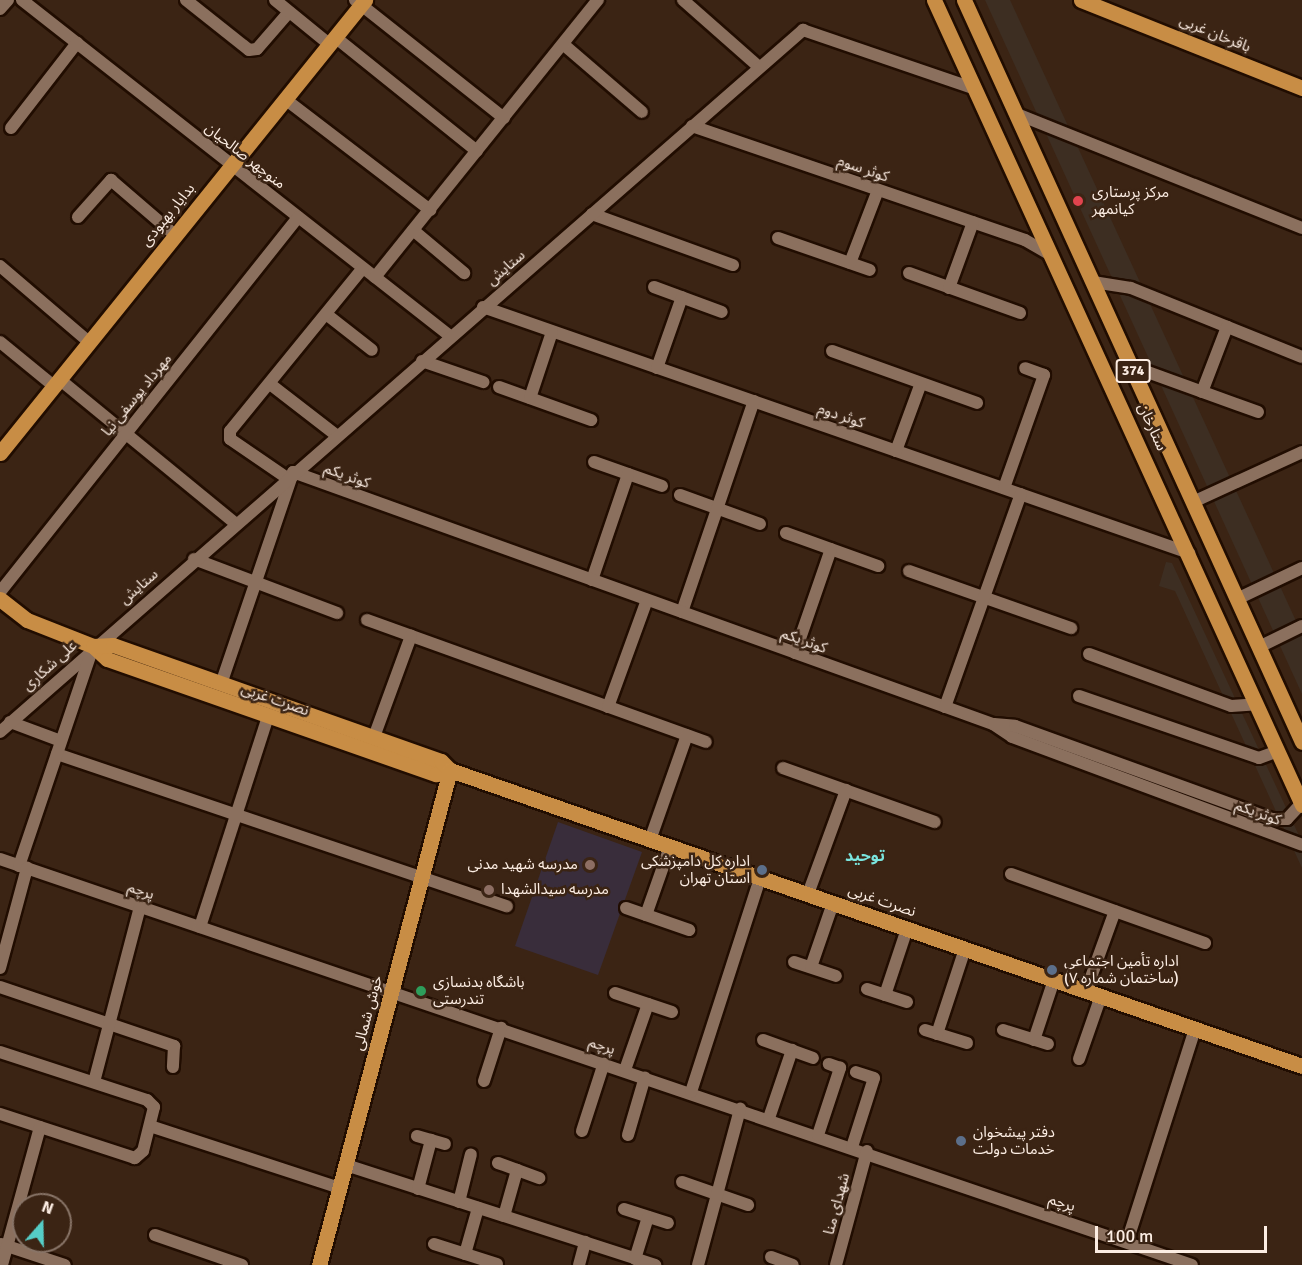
<!DOCTYPE html>
<html>
<head>
<meta charset="utf-8">
<style>
	body { margin:0 }
	#map { position:relative; width:1302px; height:1265px; overflow:hidden; background:#3b2414; font-family:Signika,"Noto Sans Arabic",sans-serif }
	div>[style] { position:absolute }
	.commercial>* { inset:0; background:#3d2e22 }
	.education>* { inset:0; background:#392d3b }
	.roads { filter:drop-shadow(2px 0 #210d01) drop-shadow(-2px 0 #210d01) drop-shadow(0 2px #210d01) drop-shadow(0 -2px #210d01) }
	.minor>* { height:12px; margin:-6px; padding:0 6px; transform-origin:6px; border-radius:6px; background:#8b705e }
	.major>* { height:15px; margin:-7.5px; padding:0 7.5px; transform-origin:7.5px; border-radius:7.5px; background:#c88d45 }
	.dots>* { width:16px; height:16px; translate:-50% -50%; box-sizing:border-box; border:3px solid #3b2414; border-radius:50% }
	span { translate:-50% -50%; white-space:nowrap; text-align:center; line-height:1.15; -webkit-text-stroke:5px #3b2414; paint-order:stroke }
	.shield-label span { padding:2px 4px; background:#3b2414; border:2px solid; border-radius:4px; -webkit-text-stroke-width:0 }
	.shield-label { font-size:14px; color:#fcede3; font-weight:700 }
	.street-label { font-size:15px; color:#fcede3 }
	.poi-label { font-size:15px; color:#fcede3 }
	.left { translate:0 -50%; text-align:left }
	.right { translate:-100% -50%; text-align:right }
	.neighbourhood-label { font-size:16px; color:#7ae5de; font-weight:700 }
	.north { position:absolute; left:12px; top:1193px; width:60px; height:60px; box-sizing:border-box; background:#3b2414; border:2px solid #887467; border-radius:50%; rotate:20deg; font-size:16px; font-weight:700; line-height:24px; text-align:center; color:#fcede3 }
	.north::after { content:''; display:block; margin:auto; width:21px; height:27px; background:#55cdc6; clip-path:polygon(50% 0,100% 100%,50% 72%,0 100%) }
	.scale { position:absolute; left:1095px; top:1226px; width:172px; height:27px; box-sizing:border-box; border:3px solid #fcede3; border-top:0; padding-left:8px; font-size:18px; line-height:21px; white-space:nowrap; color:#fcede3; -webkit-text-stroke:4px #3b2414; paint-order:stroke }
</style>
</head>
<body>
<div id="map">
	<div class="commercial">
		<div style="clip-path:polygon(985px 0,1010px 0,1302px 634px,1302px 694px)"></div>
		<div style="clip-path:polygon(1166px 562px,1172px 563px,1302px 842px,1302px 868px,1175px 591px,1159px 586px)"></div>
	</div>
	<div class="education">
		<div style="clip-path:polygon(558px 822px,642px 852px,598px 975px,515px 946px)"></div>
	</div>
	<div class="roads">
		<div class="minor">
			<div style="left:22px;top:0;width:544px;rotate:38.13deg"></div>
			<div style="left:186px;top:0;width:80px;rotate:38.4deg"></div>
			<div style="left:249px;top:50px;width:8px;rotate:-7deg"></div>
			<div style="left:257px;top:49px;width:49px;rotate:-49.1deg"></div>
			<div style="left:275px;top:0;width:70px;rotate:39.2deg"></div>
			<div style="left:355px;top:0;width:190px;rotate:38.4deg"></div>
			<div style="left:683px;top:0;width:101px;rotate:41.4deg"></div>
			<div style="left:0;top:9px;width:12px;rotate:-48deg"></div>
			<div style="left:335px;top:37px;width:182px;rotate:38.8deg"></div>
			<div style="left:563px;top:44px;width:104px;rotate:40.7deg"></div>
			<div style="left:285px;top:99px;width:183px;rotate:37.4deg"></div>
			<div style="left:1017px;top:114px;width:307px;rotate:21.8deg"></div>
			<div style="left:692px;top:126px;width:352px;rotate:18.9deg"></div>
			<div style="left:1025px;top:240px;width:30px;rotate:30deg"></div>
			<div style="left:11px;top:128px;width:108px;rotate:-52.2deg"></div>
			<div style="left:592px;top:214px;width:150px;rotate:19.9deg"></div>
			<div style="left:78px;top:217px;width:50px;rotate:-48.3deg"></div>
			<div style="left:111px;top:180px;width:84px;rotate:40.7deg"></div>
			<div style="left:413px;top:230px;width:67px;rotate:40.1deg"></div>
			<div style="left:778px;top:238px;width:97px;rotate:19.2deg"></div>
			<div style="left:850px;top:263px;width:78px;rotate:-69deg"></div>
			<div style="left:0;top:266px;width:117px;rotate:40.5deg"></div>
			<div style="left:909px;top:273px;width:118px;rotate:19.8deg"></div>
			<div style="left:375px;top:277px;width:356px;rotate:-51.2deg"></div>
			<div style="left:1093px;top:282px;width:38px;rotate:9deg"></div>
			<div style="left:1131px;top:288px;width:184px;rotate:22deg"></div>
			<div style="left:654px;top:287px;width:72px;rotate:20.2deg"></div>
			<div style="left:949px;top:288px;width:70px;rotate:-70deg"></div>
			<div style="left:483px;top:307px;width:748px;rotate:19.21deg"></div>
			<div style="left:326px;top:314px;width:58px;rotate:38deg"></div>
			<div style="left:0;top:342px;width:70px;rotate:39.2deg"></div>
			<div style="left:832px;top:351px;width:154px;rotate:19.7deg"></div>
			<div style="left:422px;top:361px;width:65px;rotate:19deg"></div>
			<div style="left:1131px;top:366px;width:135px;rotate:19.9deg"></div>
			<div style="left:657px;top:368px;width:75px;rotate:-70.6deg"></div>
			<div style="left:59px;top:379px;width:227px;rotate:39.3deg"></div>
			<div style="left:270px;top:384px;width:83px;rotate:37.7deg"></div>
			<div style="left:499px;top:387px;width:98px;rotate:19.7deg"></div>
			<div style="left:1202px;top:392px;width:70px;rotate:-69deg"></div>
			<div style="left:530px;top:398px;width:70px;rotate:-71.6deg"></div>
			<div style="left:896px;top:451px;width:72px;rotate:-69.8deg"></div>
			<div style="left:594px;top:462px;width:72px;rotate:19.4deg"></div>
			<div style="left:287px;top:478px;width:69px;rotate:-145.6deg"></div>
			<div style="left:230px;top:439px;width:8px;rotate:-90deg"></div>
			<div style="left:230px;top:431px;width:210px;rotate:-50.8deg"></div>
			<div style="left:1004px;top:488px;width:120px;rotate:-70.5deg"></div>
			<div style="left:1044px;top:375px;width:20px;rotate:-160deg"></div>
			<div style="left:680px;top:495px;width:85px;rotate:19.9deg"></div>
			<div style="left:1193px;top:502px;width:120px;rotate:-24.6deg"></div>
			<div style="left:786px;top:533px;width:98px;rotate:19.7deg"></div>
			<div style="left:194px;top:559px;width:153px;rotate:20.7deg"></div>
			<div style="left:909px;top:571px;width:172px;rotate:19.4deg"></div>
			<div style="left:592px;top:580px;width:112px;rotate:-71.2deg"></div>
			<div style="left:0;top:592px;width:479px;rotate:-51.5deg"></div>
			<div style="left:1237px;top:599px;width:72px;rotate:-25.5deg"></div>
			<div style="left:682px;top:612px;width:223px;rotate:-71.2deg"></div>
			<div style="left:367px;top:620px;width:360px;rotate:19.8deg"></div>
			<div style="left:1259px;top:647px;width:48px;rotate:-26deg"></div>
			<div style="left:795px;top:653px;width:110px;rotate:-70.9deg"></div>
			<div style="left:1089px;top:654px;width:151px;rotate:20.1deg"></div>
			<div style="left:1231px;top:706px;width:26px;rotate:-4deg"></div>
			<div style="left:221px;top:684px;width:224px;rotate:-71.2deg"></div>
			<div style="left:293px;top:472px;width:744px;rotate:19.8deg"></div>
			<div style="left:993px;top:724px;width:23px;rotate:34deg"></div>
			<div style="left:1012px;top:737px;width:309px;rotate:20.4deg"></div>
			<div style="left:1079px;top:696px;width:190px;rotate:19deg"></div>
			<div style="left:1259px;top:758px;width:20px;rotate:-20deg"></div>
			<div style="left:608px;top:707px;width:114px;rotate:-70deg"></div>
			<div style="left:945px;top:707px;width:226px;rotate:-70.4deg"></div>
			<div style="left:10px;top:722px;width:54px;rotate:20.4deg"></div>
			<div style="left:994px;top:724px;width:21px;rotate:5deg"></div>
			<div style="left:1015px;top:726px;width:273px;rotate:19.9deg"></div>
			<div style="left:1272px;top:819px;width:15px"></div>
			<div style="left:1287px;top:819px;width:21px;rotate:-47deg"></div>
			<div style="left:0;top:732px;width:1067px;rotate:-41.16deg"></div>
			<div style="left:803px;top:30px;width:179px;rotate:18.9deg"></div>
			<div style="left:374px;top:737px;width:108px;rotate:-69.9deg"></div>
			<div style="left:57px;top:754px;width:475px;rotate:18.7deg"></div>
			<div style="left:783px;top:768px;width:161px;rotate:19.6deg"></div>
			<div style="left:650px;top:840px;width:111px;rotate:-70.6deg"></div>
			<div style="left:0;top:859px;width:1259px;rotate:18.81deg"></div>
			<div style="left:19px;top:866px;width:230px;rotate:-71.3deg"></div>
			<div style="left:1011px;top:874px;width:206px;rotate:19.6deg"></div>
			<div style="left:808px;top:894px;width:111px;rotate:-69.9deg"></div>
			<div style="left:626px;top:908px;width:67px;rotate:19.2deg"></div>
			<div style="left:646px;top:915px;width:72px;rotate:-70.6deg"></div>
			<div style="left:200px;top:927px;width:221px;rotate:-72.1deg"></div>
			<div style="left:794px;top:962px;width:44px;rotate:18.4deg"></div>
			<div style="left:811px;top:967px;width:68px;rotate:-71deg"></div>
			<div style="left:0;top:968px;width:104px;rotate:-74.9deg"></div>
			<div style="left:0;top:987px;width:184px;rotate:18.7deg"></div>
			<div style="left:174px;top:1046px;width:21px;rotate:93deg"></div>
			<div style="left:867px;top:989px;width:42px;rotate:18deg"></div>
			<div style="left:1086px;top:991px;width:85px;rotate:-70.1deg"></div>
			<div style="left:615px;top:993px;width:60px;rotate:18.4deg"></div>
			<div style="left:885px;top:995px;width:70px;rotate:-71.6deg"></div>
			<div style="left:925px;top:1030px;width:44px;rotate:17.2deg"></div>
			<div style="left:1003px;top:1030px;width:47px;rotate:17.3deg"></div>
			<div style="left:937px;top:1034px;width:89px;rotate:-71.8deg"></div>
			<div style="left:763px;top:1040px;width:53px;rotate:19.8deg"></div>
			<div style="left:1034px;top:1040px;width:63px;rotate:-71.6deg"></div>
			<div style="left:0;top:1052px;width:155px;rotate:18.1deg"></div>
			<div style="left:147px;top:1100px;width:10px;rotate:45deg"></div>
			<div style="left:154px;top:1107px;width:45px;rotate:104deg"></div>
			<div style="left:143px;top:1151px;width:11px;rotate:139deg"></div>
			<div style="left:135px;top:1158px;width:142px;rotate:-161.9deg"></div>
			<div style="left:1079px;top:1059px;width:67px;rotate:-70.8deg"></div>
			<div style="left:625px;top:1070px;width:70px;rotate:-70.8deg"></div>
			<div style="left:484px;top:1081px;width:56px;rotate:-72.2deg"></div>
			<div style="left:94px;top:1082px;width:181px;rotate:-75.3deg"></div>
			<div style="left:691px;top:1092px;width:225px;rotate:-72.1deg"></div>
			<div style="left:769px;top:1118px;width:72px;rotate:-71.3deg"></div>
			<div style="left:150px;top:1126px;width:200px;rotate:18.1deg"></div>
			<div style="left:582px;top:1131px;width:71px;rotate:-72.1deg"></div>
			<div style="left:628px;top:1135px;width:60px;rotate:-73.7deg"></div>
			<div style="left:818px;top:1135px;width:71px;rotate:-71.8deg"></div>
			<div style="left:840px;top:1068px;width:12px;rotate:-160deg"></div>
			<div style="left:417px;top:1136px;width:29px;rotate:16deg"></div>
			<div style="left:852px;top:1147px;width:72px;rotate:-72.3deg"></div>
			<div style="left:874px;top:1078px;width:19px;rotate:-162deg"></div>
			<div style="left:498px;top:1163px;width:44px;rotate:20.1deg"></div>
			<div style="left:346px;top:1165px;width:325px;rotate:17.9deg"></div>
			<div style="left:682px;top:1182px;width:70px;rotate:19.2deg"></div>
			<div style="left:418px;top:1189px;width:51px;rotate:-75.1deg"></div>
			<div style="left:459px;top:1202px;width:49px;rotate:-76deg"></div>
			<div style="left:624px;top:1209px;width:46px;rotate:17.7deg"></div>
			<div style="left:504px;top:1216px;width:48px;rotate:-74.2deg"></div>
			<div style="left:155px;top:1235px;width:92px;rotate:19deg"></div>
			<div style="left:1127px;top:1242px;width:224px;rotate:-72.3deg"></div>
			<div style="left:1px;top:1244px;width:67px;rotate:18.2deg"></div>
			<div style="left:434px;top:1244px;width:66px;rotate:17.6deg"></div>
			<div style="left:465px;top:1254px;width:48px;rotate:-74.2deg"></div>
			<div style="left:771px;top:1257px;width:23px;rotate:20deg"></div>
			<div style="left:635px;top:1259px;width:44px;rotate:-72.8deg"></div>
			<div style="left:2px;top:1265px;width:143px;rotate:-74.6deg"></div>
			<div style="left:579px;top:1265px;width:24px;rotate:-75deg"></div>
			<div style="left:698px;top:1265px;width:162px;rotate:-74.9deg"></div>
			<div style="left:836px;top:1265px;width:118px;rotate:-74.8deg"></div>
		</div>
		<div class="major">
			<div style="left:934px;top:0;width:885px;rotate:65.43deg"></div>
			<div style="left:964px;top:0;width:815px;rotate:65.51deg"></div>
			<div style="left:1081px;top:0;width:238px;rotate:21.7deg"></div>
			<div style="left:0;top:453px;width:582px;rotate:-51.14deg"></div>
			<div style="left:0;top:599px;width:34px;rotate:38deg"></div>
			<div style="left:27px;top:620px;width:71px;rotate:21.5deg"></div>
			<div style="left:93px;top:646px;width:19px;rotate:43deg"></div>
			<div style="left:107px;top:659px;width:349px;rotate:19.3deg"></div>
			<div style="left:436px;top:774px;width:15px;rotate:-16deg"></div>
			<div style="left:93px;top:646px;width:20px;rotate:-3deg"></div>
			<div style="left:113px;top:645px;width:348px;rotate:19.5deg"></div>
			<div style="left:441px;top:761px;width:13px;rotate:45deg"></div>
			<div style="left:450px;top:770px;width:902px;rotate:19.16deg"></div>
			<div style="left:319px;top:1265px;width:512px;rotate:-75.18deg"></div>
		</div>
	</div>
	<div class="dots">
		<div style="left:1078px;top:201px;background:#e0444e"></div>
		<div style="left:590px;top:865px;background:#8d6e63"></div>
		<div style="left:762px;top:870px;background:#5c6f8a"></div>
		<div style="left:489px;top:890px;background:#8d6e63"></div>
		<div style="left:1052px;top:970px;background:#5c6f8a"></div>
		<div style="left:421px;top:991px;background:#2e9e5b"></div>
		<div style="left:961px;top:1141px;background:#5c6f8a"></div>
	</div>
	<div class="shield-label">
		<span style="left:1133px;top:371px">374</span>
	</div>
	<div class="street-label">
		<span style="left:1215px;top:34px;rotate:22deg">باقرخان غربی</span>
		<span style="left:245px;top:156px;rotate:38deg">منوچهر صالحیان</span>
		<span style="left:863px;top:169px;rotate:19deg">کوثر سوم</span>
		<span style="left:168px;top:215px;rotate:-51deg">بدایار بهبودی</span>
		<span style="left:506px;top:268px;rotate:-41deg">ستایش</span>
		<span style="left:137px;top:395px;rotate:-51deg">مهرداد یوسفی نیا</span>
		<span style="left:841px;top:416px;rotate:19deg">کوثر دوم</span>
		<span style="left:1152px;top:427px;rotate:66deg">ستارخان</span>
		<span style="left:347px;top:476px;rotate:20deg">کوثر یکم</span>
		<span style="left:139px;top:587px;rotate:-41deg">ستایش</span>
		<span style="left:804px;top:641px;rotate:20deg">کوثر یکم</span>
		<span style="left:50px;top:666px;rotate:-42deg">علی شکاری</span>
		<span style="left:275px;top:700px;rotate:19deg">نصرت غربی</span>
		<span style="left:1258px;top:813px;rotate:20deg">کوثر یکم</span>
		<span style="left:141px;top:891px;rotate:19deg">پرچم</span>
		<span style="left:882px;top:901px;rotate:19deg">نصرت غربی</span>
		<span style="left:368px;top:1013px;rotate:-75deg">خوش شمالی</span>
		<span style="left:602px;top:1046px;rotate:19deg">پرچم</span>
		<span style="left:1062px;top:1203px;rotate:19deg">پرچم</span>
		<span style="left:837px;top:1204px;rotate:-75deg">شهدای منا</span>
	</div>
	<div class="poi-label">
		<span class="left" style="left:1092px;top:201px">مرکز پرستاری<br>کیانمهر</span>
		<span class="right" style="left:750px;top:870px">اداره کل دامپزشکی<br>استان تهران</span>
		<span class="right" style="left:578px;top:865px">مدرسه شهید مدنی</span>
		<span class="left" style="left:501px;top:890px">مدرسه سیدالشهدا</span>
		<span class="left" style="left:1064px;top:970px">اداره تأمین اجتماعی<br>(ساختمان شماره ۷)</span>
		<span class="left" style="left:433px;top:991px">باشگاه بدنسازی<br>تندرستی</span>
		<span class="left" style="left:973px;top:1141px">دفتر پیشخوان<br>خدمات دولت</span>
	</div>
	<div class="neighbourhood-label">
		<span style="left:865px;top:856px">توحید</span>
	</div>
	<div class="north">N</div>
	<div class="scale">100 m</div>
</div>
</body>
</html>
